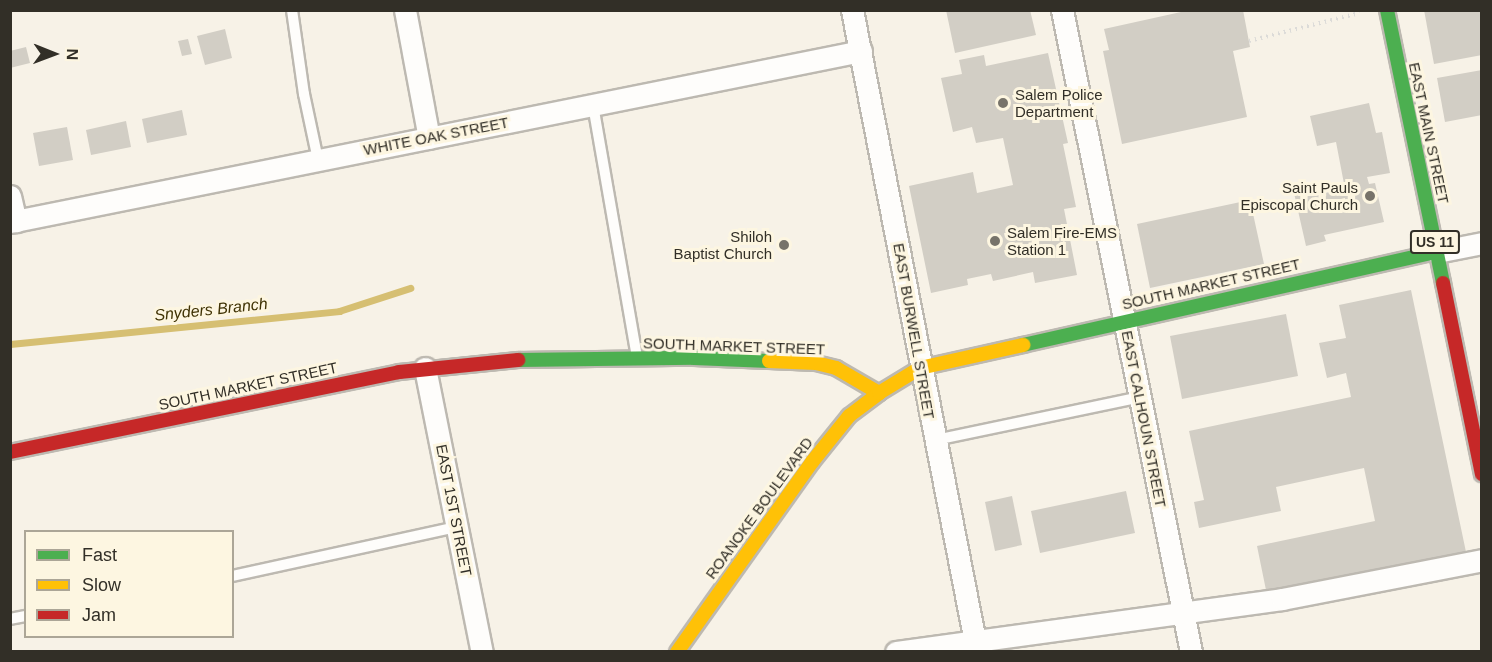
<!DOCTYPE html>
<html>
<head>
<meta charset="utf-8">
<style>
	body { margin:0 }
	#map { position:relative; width:1492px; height:662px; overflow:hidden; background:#f7f2e7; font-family:Helvetica,sans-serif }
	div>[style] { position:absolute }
	.stream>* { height:7px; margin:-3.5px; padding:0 3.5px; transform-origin:3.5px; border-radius:3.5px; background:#d6bf72 }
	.building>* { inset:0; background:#d2cec5 }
	.path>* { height:4px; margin-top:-2px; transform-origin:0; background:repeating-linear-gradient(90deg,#dcdbd8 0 1.5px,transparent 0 6px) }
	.roads { filter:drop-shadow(2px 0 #bdb9b1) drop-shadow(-2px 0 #bdb9b1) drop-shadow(0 2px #bdb9b1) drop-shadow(0 -2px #bdb9b1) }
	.lane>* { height:10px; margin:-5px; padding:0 5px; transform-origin:5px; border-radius:5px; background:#fefdfb }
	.street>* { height:21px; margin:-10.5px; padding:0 10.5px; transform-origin:10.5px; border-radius:10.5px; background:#fefdfb }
	.fast>* { height:14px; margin:-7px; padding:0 7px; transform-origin:7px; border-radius:7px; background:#4caf50 }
	.slow>* { height:14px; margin:-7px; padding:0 7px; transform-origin:7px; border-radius:7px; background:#ffc107 }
	.jam>* { height:14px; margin:-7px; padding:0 7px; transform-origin:7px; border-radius:7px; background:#c62828 }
	.dots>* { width:16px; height:16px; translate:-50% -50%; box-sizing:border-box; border:3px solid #fdf6e1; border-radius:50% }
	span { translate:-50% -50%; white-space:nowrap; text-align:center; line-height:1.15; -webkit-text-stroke:6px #fdf6e1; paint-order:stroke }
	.shield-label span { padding:2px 4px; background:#fdf6e1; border:2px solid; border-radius:4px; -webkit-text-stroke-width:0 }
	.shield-label { font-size:14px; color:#322f27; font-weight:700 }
	.poi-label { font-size:15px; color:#322f27 }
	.left { translate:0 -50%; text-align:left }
	.right { translate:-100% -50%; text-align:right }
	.street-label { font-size:15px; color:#322f27 }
	.water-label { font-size:16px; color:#3f3204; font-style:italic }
	.frame { position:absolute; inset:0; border:12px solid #322f27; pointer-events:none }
	.legend { position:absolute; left:24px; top:530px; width:210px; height:108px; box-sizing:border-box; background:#fdf6e1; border:2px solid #aca697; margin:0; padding:8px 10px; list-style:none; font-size:18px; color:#322f27 }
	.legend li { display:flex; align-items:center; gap:12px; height:30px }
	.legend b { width:30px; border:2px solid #aca697 }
	.north { position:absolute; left:24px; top:24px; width:60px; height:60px; -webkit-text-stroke:4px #fdf6e1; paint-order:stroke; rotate:91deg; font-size:16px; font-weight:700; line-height:24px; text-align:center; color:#322f27 }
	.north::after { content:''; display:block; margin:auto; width:21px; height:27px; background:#322f27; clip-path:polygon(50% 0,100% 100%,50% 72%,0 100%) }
</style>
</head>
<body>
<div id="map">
	<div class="stream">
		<div style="left:10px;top:344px;width:331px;rotate:-5.7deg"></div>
		<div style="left:339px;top:311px;width:75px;rotate:-17.9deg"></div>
	</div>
	<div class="building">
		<div style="clip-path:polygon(946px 10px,1030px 10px,1036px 35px,955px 53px)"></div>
		<div style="clip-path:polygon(1190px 10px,1243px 10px,1250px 47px,1233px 51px,1247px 117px,1122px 144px,1103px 51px,1109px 50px,1104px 29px)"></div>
		<div style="clip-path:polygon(1424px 10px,1482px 10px,1482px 55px,1434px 64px)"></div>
		<div style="clip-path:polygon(225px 29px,232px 58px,205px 65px,197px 36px)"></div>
		<div style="clip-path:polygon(188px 39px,192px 54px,182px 56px,178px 41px)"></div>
		<div style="clip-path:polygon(26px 47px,30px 63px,10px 68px,10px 51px)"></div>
		<div style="clip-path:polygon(1048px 53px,1068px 143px,1063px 144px,1076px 207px,1064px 209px,1077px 275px,1035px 283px,1033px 272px,993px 281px,991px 274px,967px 279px,968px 285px,931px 293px,909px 186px,973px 172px,977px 193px,1013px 185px,1003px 138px,976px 143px,972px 127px,953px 132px,941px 78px,962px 74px,959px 60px,984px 55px,986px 66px)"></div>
		<div style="clip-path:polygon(1482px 70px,1482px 115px,1445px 122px,1437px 78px)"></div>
		<div style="clip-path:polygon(1369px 103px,1376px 133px,1382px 132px,1390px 173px,1367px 177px,1369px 184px,1375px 183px,1384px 222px,1324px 235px,1326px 241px,1306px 246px,1294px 193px,1314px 189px,1315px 195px,1345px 189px,1336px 142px,1317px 146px,1310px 116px)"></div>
		<div style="clip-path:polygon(182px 110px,187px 135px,147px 143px,142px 119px)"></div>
		<div style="clip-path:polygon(126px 121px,131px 147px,91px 155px,86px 130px)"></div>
		<div style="clip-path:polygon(67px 127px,73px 160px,39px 166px,33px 133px)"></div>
		<div style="clip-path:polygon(1250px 200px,1264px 264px,1150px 288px,1137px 224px)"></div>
		<div style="clip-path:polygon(1411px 290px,1466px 552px,1267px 595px,1257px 546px,1375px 521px,1364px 468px,1276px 487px,1281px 511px,1199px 528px,1194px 502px,1204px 500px,1189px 431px,1351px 397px,1346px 373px,1327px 378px,1319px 343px,1346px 338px,1339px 305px)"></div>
		<div style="clip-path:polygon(1286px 314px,1298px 376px,1182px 399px,1170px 336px)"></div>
		<div style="clip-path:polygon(1126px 491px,1135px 533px,1040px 553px,1031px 511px)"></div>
		<div style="clip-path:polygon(1012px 496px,1022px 545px,995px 551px,985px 502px)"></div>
	</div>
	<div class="path">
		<div style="left:1249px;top:41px;width:114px;rotate:-14.2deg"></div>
	</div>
	<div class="roads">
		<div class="lane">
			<div style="left:292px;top:10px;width:85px;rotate:81.9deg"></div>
			<div style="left:304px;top:94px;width:67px;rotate:78deg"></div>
			<div style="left:593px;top:105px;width:255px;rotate:80.1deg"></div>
			<div style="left:935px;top:440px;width:209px;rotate:-11.8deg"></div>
			<div style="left:232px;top:576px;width:230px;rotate:-12.3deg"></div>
			<div style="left:10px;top:619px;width:16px;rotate:-11deg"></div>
		</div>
		<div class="street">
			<div style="left:405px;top:10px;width:130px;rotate:79.4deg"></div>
			<div style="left:852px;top:10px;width:654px;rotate:78.98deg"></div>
			<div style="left:1062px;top:10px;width:655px;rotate:78.64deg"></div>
			<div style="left:10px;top:196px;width:26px;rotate:77deg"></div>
			<div style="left:10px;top:222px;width:868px;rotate:-11.36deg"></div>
			<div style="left:1437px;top:252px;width:46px;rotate:-11.3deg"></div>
			<div style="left:425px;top:368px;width:290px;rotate:78.7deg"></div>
			<div style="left:896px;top:652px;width:390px;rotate:-7.8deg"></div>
			<div style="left:1282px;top:599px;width:204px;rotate:-11deg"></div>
		</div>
		<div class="fast">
			<div style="left:1387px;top:10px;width:279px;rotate:78.4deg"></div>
			<div style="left:1023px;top:345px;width:424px;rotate:-12.7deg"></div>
			<div style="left:518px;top:360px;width:176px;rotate:-0.7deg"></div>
			<div style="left:694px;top:358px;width:75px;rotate:2.3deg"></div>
		</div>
		<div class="slow">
			<div style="left:769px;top:361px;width:47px;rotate:2.4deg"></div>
			<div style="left:816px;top:363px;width:21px;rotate:14deg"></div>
			<div style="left:836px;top:368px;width:50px;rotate:30.2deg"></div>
			<div style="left:677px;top:652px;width:233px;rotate:-54.6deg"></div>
			<div style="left:812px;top:462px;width:59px;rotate:-51.2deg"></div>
			<div style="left:849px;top:416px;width:38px;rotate:-37deg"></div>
			<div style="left:879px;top:393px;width:48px;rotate:-31.4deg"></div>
			<div style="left:920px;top:368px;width:106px;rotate:-12.6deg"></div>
		</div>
		<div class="jam">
			<div style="left:1443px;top:283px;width:195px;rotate:78.5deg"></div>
			<div style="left:10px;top:452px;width:397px;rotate:-11.6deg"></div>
			<div style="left:399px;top:372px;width:120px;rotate:-5.8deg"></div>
		</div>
	</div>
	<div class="dots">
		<div style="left:1003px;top:103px;background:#77736a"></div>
		<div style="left:1370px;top:196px;background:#77736a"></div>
		<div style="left:995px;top:241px;background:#77736a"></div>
		<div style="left:784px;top:245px;background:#77736a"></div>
	</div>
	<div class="shield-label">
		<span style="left:1435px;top:242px">US 11</span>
	</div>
	<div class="poi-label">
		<span class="left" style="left:1015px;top:103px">Salem Police<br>Department</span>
		<span class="right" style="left:1358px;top:196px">Saint Pauls<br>Episcopal Church</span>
		<span class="left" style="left:1007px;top:241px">Salem Fire-EMS<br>Station 1</span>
		<span class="right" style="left:772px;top:245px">Shiloh<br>Baptist Church</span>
	</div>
	<div class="street-label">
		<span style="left:1429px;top:133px;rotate:78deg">EAST MAIN STREET</span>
		<span style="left:436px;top:136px;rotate:-11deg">WHITE OAK STREET</span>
		<span style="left:1211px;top:284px;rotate:-13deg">SOUTH MARKET STREET</span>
		<span style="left:914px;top:331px;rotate:80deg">EAST BURWELL STREET</span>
		<span style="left:734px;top:346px;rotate:2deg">SOUTH MARKET STREET</span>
		<span style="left:248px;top:386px;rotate:-12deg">SOUTH MARKET STREET</span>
		<span style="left:1144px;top:419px;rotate:79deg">EAST CALHOUN STREET</span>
		<span style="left:759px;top:508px;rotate:-54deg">ROANOKE BOULEVARD</span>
		<span style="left:454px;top:510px;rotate:79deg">EAST 1ST STREET</span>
	</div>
	<div class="water-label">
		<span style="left:211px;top:310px;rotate:-6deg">Snyders Branch</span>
	</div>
	<div class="frame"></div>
	<ul class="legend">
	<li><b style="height:8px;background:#4caf50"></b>Fast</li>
	<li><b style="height:8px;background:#ffc107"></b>Slow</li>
	<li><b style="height:8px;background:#c62828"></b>Jam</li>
	</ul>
	<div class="north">N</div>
</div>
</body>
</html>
